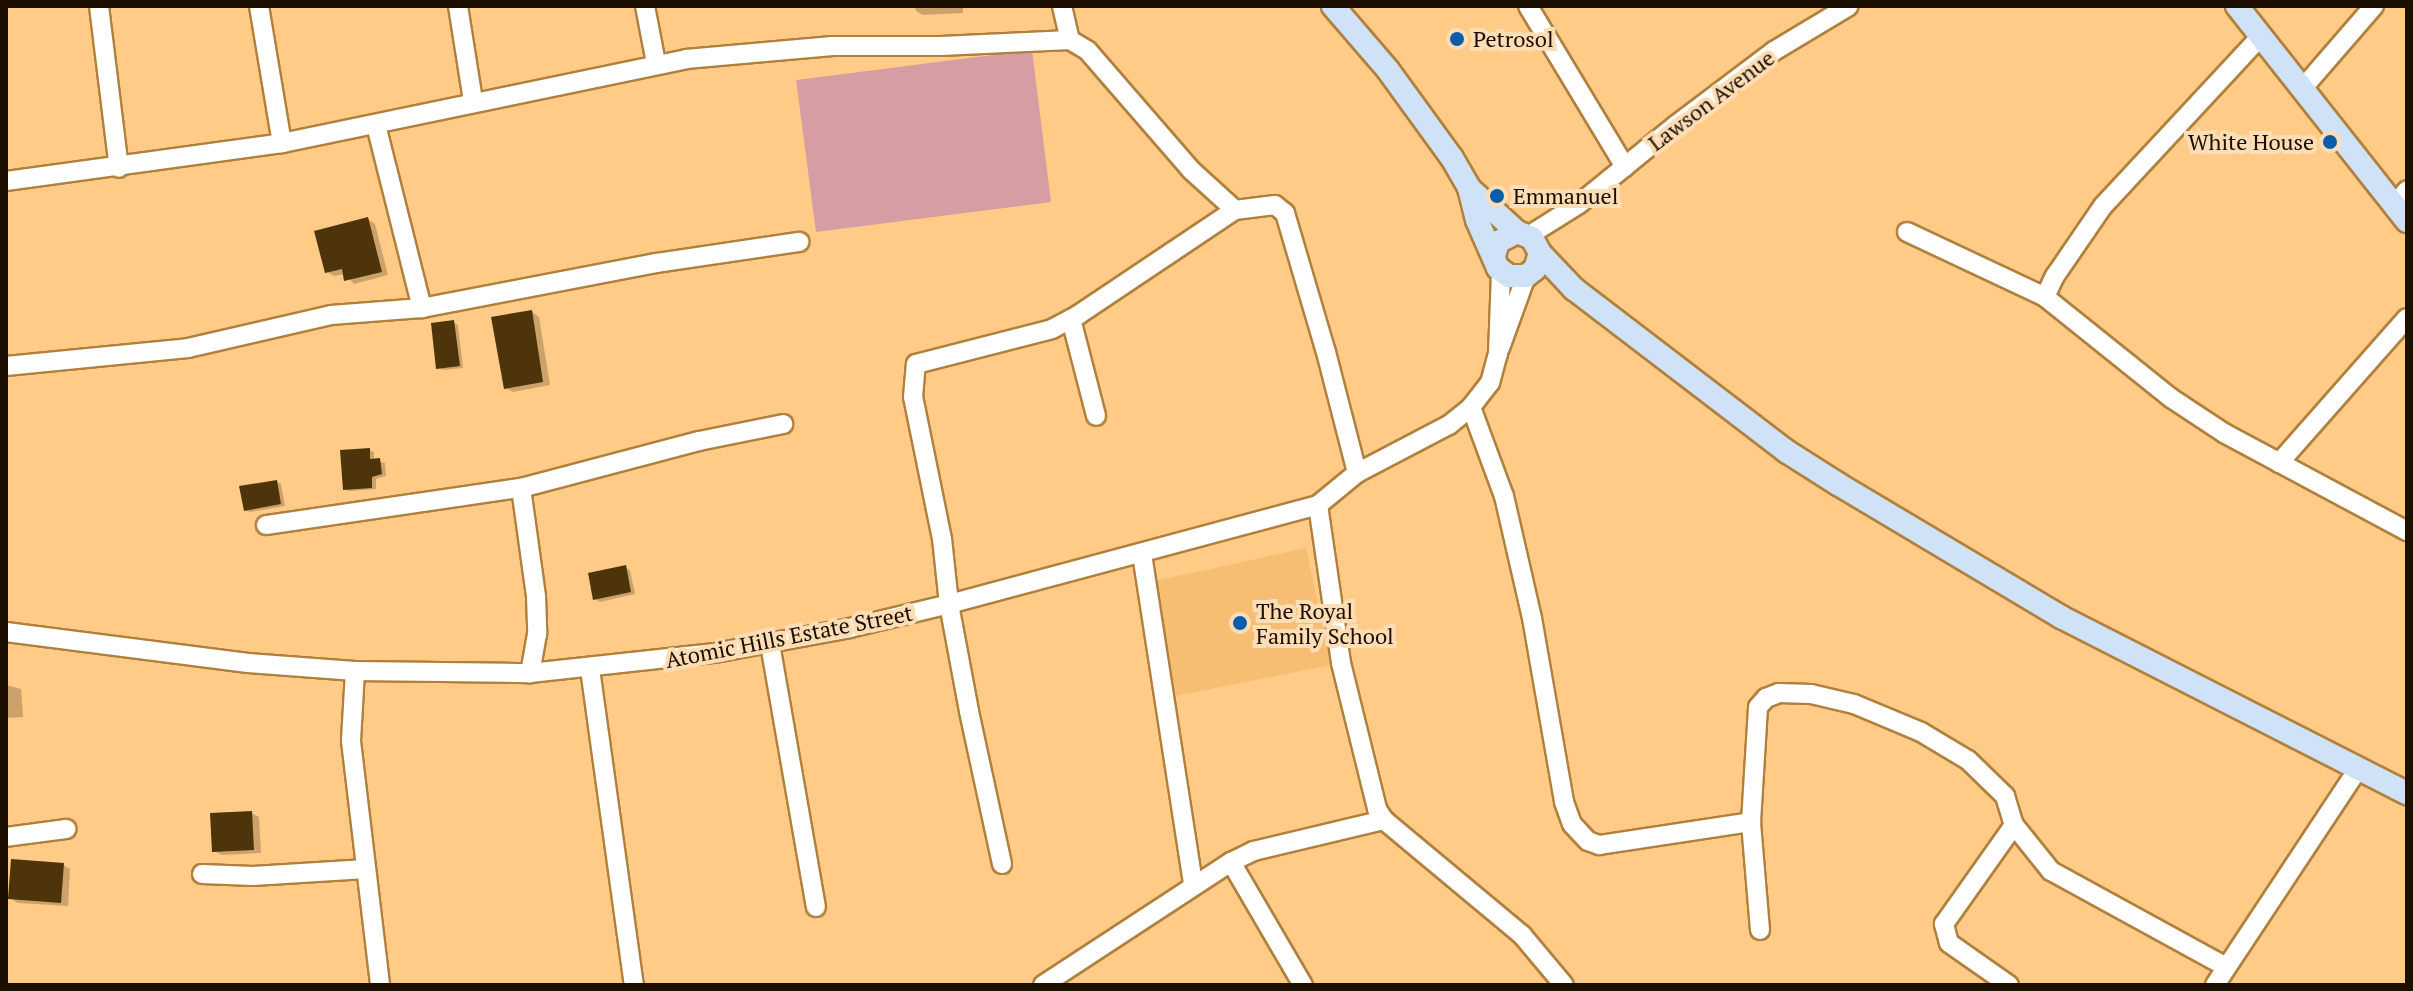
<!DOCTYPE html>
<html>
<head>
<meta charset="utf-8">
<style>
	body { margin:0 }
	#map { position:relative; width:2413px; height:991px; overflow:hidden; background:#ffcb87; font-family:"PT Serif",serif }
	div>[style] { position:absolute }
	.built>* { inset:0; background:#f6be73 }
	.green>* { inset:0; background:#d69ea3 }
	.shadow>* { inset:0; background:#0003 }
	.building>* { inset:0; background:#4e340a }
	.roads { filter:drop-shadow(2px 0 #b0803d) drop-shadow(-2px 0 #b0803d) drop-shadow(0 2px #b0803d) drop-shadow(0 -2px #b0803d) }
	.minor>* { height:18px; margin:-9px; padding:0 9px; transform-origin:9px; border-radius:9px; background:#fff }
	.major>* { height:22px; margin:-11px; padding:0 11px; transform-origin:11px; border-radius:11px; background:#d0e2f7 }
	.dots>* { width:22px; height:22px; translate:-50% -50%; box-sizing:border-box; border:4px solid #fcddb5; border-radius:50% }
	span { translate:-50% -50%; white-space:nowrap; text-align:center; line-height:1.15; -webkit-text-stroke:8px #fcddb5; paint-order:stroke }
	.poi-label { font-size:22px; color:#1d0f00 }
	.left { translate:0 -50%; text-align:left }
	.right { translate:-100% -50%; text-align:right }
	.street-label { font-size:22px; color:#1d0f00 }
	.frame { position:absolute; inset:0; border:8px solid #1d0f00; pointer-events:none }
</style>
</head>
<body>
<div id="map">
	<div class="built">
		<div style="clip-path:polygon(1306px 548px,1331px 665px,1171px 697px,1150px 582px)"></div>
	</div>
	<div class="green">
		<div style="clip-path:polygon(1032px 50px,1051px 202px,816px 232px,796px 80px)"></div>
	</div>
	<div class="shadow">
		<div style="clip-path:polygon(915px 6px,963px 6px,963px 13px,923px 15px,916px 11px)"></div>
		<div style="clip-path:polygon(368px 219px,375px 224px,388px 275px,354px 284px,345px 274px,334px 276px,327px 272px)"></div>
		<div style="clip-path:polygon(532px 312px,539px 317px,550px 385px,513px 392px,506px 388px)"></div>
		<div style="clip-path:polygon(454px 323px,458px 325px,463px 368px,443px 370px,438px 368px)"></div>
		<div style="clip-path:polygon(369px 450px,374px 452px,374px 461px,385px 463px,386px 476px,376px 479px,376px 489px,349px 491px,345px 489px)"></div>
		<div style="clip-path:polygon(277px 482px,281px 484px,285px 506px,250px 512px,245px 510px)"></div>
		<div style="clip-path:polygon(625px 567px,630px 570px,635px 594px,600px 602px,595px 599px)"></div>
		<div style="clip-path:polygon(6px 685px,21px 689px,23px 717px,6px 718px)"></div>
		<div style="clip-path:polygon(251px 813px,259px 817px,261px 853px,222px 855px,214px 851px)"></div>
		<div style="clip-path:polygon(63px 865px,70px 869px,68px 906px,18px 903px,10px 898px)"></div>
	</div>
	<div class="building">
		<div style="clip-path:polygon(368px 217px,382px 272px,344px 281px,342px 269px,325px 273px,314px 231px)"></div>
		<div style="clip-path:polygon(532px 310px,543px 382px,504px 389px,491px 317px)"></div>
		<div style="clip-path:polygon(454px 320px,460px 366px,436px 369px,431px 323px)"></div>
		<div style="clip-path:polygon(370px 448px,370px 459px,380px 458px,382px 474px,372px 477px,372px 488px,343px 490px,340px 450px)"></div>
		<div style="clip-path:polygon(277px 480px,281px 504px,244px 511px,239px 486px)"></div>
		<div style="clip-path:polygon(626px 565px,631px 592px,593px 600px,588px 573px)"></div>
		<div style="clip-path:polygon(252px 811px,254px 850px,212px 852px,210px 813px)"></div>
		<div style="clip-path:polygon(11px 859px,64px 863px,61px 903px,8px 899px)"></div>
	</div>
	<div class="roads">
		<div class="minor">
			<div style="left:99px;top:6px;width:163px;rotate:83deg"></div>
			<div style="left:259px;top:6px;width:139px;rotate:80.5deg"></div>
			<div style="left:458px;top:6px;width:96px;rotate:81deg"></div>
			<div style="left:645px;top:6px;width:58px;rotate:79.1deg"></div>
			<div style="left:1062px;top:6px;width:35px;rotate:77deg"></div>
			<div style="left:1528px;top:6px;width:188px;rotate:58.9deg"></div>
			<div style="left:2302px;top:89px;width:110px;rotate:-49.1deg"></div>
			<div style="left:376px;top:125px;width:189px;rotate:75.9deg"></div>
			<div style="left:6px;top:181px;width:279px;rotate:-7.8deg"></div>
			<div style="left:282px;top:143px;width:413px;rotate:-11.7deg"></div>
			<div style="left:686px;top:59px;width:147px;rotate:-5.1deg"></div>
			<div style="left:832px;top:46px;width:109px"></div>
			<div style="left:941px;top:46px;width:129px;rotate:-2.7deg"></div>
			<div style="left:1070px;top:40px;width:21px;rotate:31deg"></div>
			<div style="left:1088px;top:51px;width:157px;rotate:49.1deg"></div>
			<div style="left:1191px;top:170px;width:59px;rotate:42.3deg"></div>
			<div style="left:1235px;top:210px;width:40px;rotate:-7.1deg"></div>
			<div style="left:1275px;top:205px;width:13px;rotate:39deg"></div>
			<div style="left:1285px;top:213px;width:145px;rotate:73.6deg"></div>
			<div style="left:1326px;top:352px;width:125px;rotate:75.6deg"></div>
			<div style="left:2395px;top:205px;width:19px;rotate:-51deg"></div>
			<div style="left:1907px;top:232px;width:153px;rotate:25.2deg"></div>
			<div style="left:2045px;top:297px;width:161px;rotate:38.7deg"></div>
			<div style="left:2171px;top:398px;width:64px;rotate:33.4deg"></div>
			<div style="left:2224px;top:433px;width:208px;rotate:28.2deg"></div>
			<div style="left:1528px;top:236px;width:60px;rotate:-32.1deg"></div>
			<div style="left:1579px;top:204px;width:125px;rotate:-39.2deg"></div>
			<div style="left:1676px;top:125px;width:123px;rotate:-37.1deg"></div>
			<div style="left:1774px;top:51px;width:87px;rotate:-31deg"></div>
			<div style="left:2045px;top:297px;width:23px;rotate:-65deg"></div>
			<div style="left:2055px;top:276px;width:85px;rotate:-55.6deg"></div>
			<div style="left:2103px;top:206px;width:231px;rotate:-47.1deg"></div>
			<div style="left:1071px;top:319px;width:100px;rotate:75.5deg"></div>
			<div style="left:1500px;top:348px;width:77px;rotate:-70.1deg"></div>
			<div style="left:6px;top:366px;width:183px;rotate:-5.6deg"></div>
			<div style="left:188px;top:348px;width:147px;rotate:-13deg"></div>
			<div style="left:331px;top:315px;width:91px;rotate:-4.4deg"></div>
			<div style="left:422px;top:308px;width:238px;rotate:-10.9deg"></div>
			<div style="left:656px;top:263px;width:145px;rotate:-8.4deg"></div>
			<div style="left:1471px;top:407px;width:95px;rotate:69.7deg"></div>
			<div style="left:1504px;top:496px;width:125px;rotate:77.1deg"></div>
			<div style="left:1532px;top:618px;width:187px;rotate:80.1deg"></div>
			<div style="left:1564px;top:802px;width:23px;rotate:70deg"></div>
			<div style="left:1572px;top:824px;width:23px;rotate:47deg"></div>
			<div style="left:1588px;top:841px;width:12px;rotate:20deg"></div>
			<div style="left:1599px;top:845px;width:154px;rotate:-8.6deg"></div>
			<div style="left:2279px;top:463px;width:193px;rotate:-48.6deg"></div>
			<div style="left:521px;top:488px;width:109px;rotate:82.1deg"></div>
			<div style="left:536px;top:596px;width:38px;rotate:88deg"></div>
			<div style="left:537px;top:634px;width:40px;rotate:100deg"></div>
			<div style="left:1318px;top:505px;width:160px;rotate:81.7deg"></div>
			<div style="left:1341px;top:663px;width:150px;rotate:76.1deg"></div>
			<div style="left:1377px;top:809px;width:13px;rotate:58deg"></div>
			<div style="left:1384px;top:820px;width:180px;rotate:39.8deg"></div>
			<div style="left:1522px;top:935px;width:65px;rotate:50deg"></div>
			<div style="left:266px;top:525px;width:258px;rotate:-8.3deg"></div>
			<div style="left:521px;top:488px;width:184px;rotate:-14.8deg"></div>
			<div style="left:699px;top:441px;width:86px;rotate:-11.4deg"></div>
			<div style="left:1142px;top:554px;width:334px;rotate:81.2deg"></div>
			<div style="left:6px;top:632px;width:244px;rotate:7.3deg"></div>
			<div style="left:248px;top:663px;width:107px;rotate:4.3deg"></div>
			<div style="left:355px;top:671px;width:175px;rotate:0.7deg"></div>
			<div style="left:530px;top:673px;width:186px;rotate:-6.2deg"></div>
			<div style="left:715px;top:653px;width:137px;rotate:-10.5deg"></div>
			<div style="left:850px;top:628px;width:102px;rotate:-13.6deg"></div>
			<div style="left:949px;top:604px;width:382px;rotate:-15deg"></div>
			<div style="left:1318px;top:505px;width:50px;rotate:-39.4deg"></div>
			<div style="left:1357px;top:473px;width:104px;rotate:-27.6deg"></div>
			<div style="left:1449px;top:425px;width:28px;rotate:-39deg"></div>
			<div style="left:1471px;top:407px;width:31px;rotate:-52deg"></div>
			<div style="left:1490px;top:383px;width:30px;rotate:-75deg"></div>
			<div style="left:1498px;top:354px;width:83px;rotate:-87.9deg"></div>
			<div style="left:770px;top:644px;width:267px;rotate:80.1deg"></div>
			<div style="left:590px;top:669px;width:319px;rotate:82.1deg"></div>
			<div style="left:355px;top:671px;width:70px;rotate:93.3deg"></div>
			<div style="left:351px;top:741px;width:246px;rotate:83.2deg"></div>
			<div style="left:6px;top:837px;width:61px;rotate:-7.6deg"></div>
			<div style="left:1231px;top:862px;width:143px;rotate:59.7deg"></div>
			<div style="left:1002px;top:864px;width:157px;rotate:-102.2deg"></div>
			<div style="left:969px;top:711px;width:109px;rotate:-100.6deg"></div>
			<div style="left:949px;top:604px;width:65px;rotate:-96.1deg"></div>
			<div style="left:942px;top:539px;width:145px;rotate:-101.5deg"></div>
			<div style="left:913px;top:397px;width:33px;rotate:-85deg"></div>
			<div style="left:916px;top:364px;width:140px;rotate:-14.4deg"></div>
			<div style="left:1052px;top:329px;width:30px;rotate:-28deg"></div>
			<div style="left:1078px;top:315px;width:189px;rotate:-33.8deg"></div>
			<div style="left:202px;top:874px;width:51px;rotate:2.2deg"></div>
			<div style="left:253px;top:876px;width:113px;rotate:-3.5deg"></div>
			<div style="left:1760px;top:930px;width:108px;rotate:-94.8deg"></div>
			<div style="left:1751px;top:822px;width:115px;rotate:-86.5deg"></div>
			<div style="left:1758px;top:707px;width:12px;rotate:-48deg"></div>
			<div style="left:1766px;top:698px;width:14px;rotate:-21deg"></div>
			<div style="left:1779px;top:693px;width:32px;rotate:2deg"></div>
			<div style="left:1811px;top:694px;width:44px;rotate:13.1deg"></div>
			<div style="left:1854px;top:704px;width:73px;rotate:22.7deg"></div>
			<div style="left:1921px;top:732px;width:55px;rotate:30.8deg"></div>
			<div style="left:1968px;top:760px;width:52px;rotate:44.2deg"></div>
			<div style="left:2005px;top:796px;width:30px;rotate:73deg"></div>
			<div style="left:2014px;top:825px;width:59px;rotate:51.2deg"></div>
			<div style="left:2051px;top:871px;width:200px;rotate:28.7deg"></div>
			<div style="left:1043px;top:985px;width:225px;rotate:-33.2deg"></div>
			<div style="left:1231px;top:862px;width:25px;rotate:-26deg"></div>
			<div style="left:1254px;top:851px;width:134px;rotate:-13.4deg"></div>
			<div style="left:2009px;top:985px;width:73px;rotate:-145deg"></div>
			<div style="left:1949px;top:943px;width:20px;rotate:-105deg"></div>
			<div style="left:1944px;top:924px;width:121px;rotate:-54.7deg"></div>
			<div style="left:2215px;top:985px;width:259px;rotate:-56.5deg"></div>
		</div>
		<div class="major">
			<div style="left:1333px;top:6px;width:84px;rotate:49.3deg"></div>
			<div style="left:1388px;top:70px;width:109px;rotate:54deg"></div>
			<div style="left:1452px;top:158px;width:34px;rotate:60deg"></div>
			<div style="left:1469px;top:188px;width:33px;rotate:76deg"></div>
			<div style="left:1477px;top:220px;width:52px;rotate:66.4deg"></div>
			<div style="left:1498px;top:268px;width:14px;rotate:36deg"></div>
			<div style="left:1509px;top:276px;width:17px"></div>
			<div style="left:1526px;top:276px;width:11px;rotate:-38deg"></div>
			<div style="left:1535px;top:269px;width:17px;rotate:-73deg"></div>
			<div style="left:1540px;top:253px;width:17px;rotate:-118deg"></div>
			<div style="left:1532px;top:238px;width:16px;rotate:-158deg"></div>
			<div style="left:1517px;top:232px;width:21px;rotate:152deg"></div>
			<div style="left:1498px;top:242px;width:15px;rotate:106deg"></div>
			<div style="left:2237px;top:6px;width:274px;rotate:51.7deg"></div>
			<div style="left:1469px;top:188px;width:65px;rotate:42.5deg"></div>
			<div style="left:1540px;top:253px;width:50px;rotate:46.6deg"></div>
			<div style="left:1574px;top:289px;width:267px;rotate:37.4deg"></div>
			<div style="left:1786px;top:451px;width:62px;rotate:32.4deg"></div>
			<div style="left:1838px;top:484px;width:260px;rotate:30.8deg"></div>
			<div style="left:2061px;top:617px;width:388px;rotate:27deg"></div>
		</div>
	</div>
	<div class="dots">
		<div style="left:1457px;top:39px;background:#085dab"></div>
		<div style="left:2330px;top:142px;background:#085dab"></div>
		<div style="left:1497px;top:196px;background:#085dab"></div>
		<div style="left:1240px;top:623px;background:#085dab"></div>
	</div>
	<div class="poi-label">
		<span class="left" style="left:1473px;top:39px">Petrosol</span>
		<span class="right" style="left:2314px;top:142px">White House</span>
		<span class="left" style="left:1513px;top:196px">Emmanuel</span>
		<span class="left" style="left:1256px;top:623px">The Royal<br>Family School</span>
	</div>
	<div class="street-label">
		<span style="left:1711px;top:100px;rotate:-37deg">Lawson Avenue</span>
		<span style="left:789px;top:636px;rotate:-11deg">Atomic Hills Estate Street</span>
	</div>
	<div class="frame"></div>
</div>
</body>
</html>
